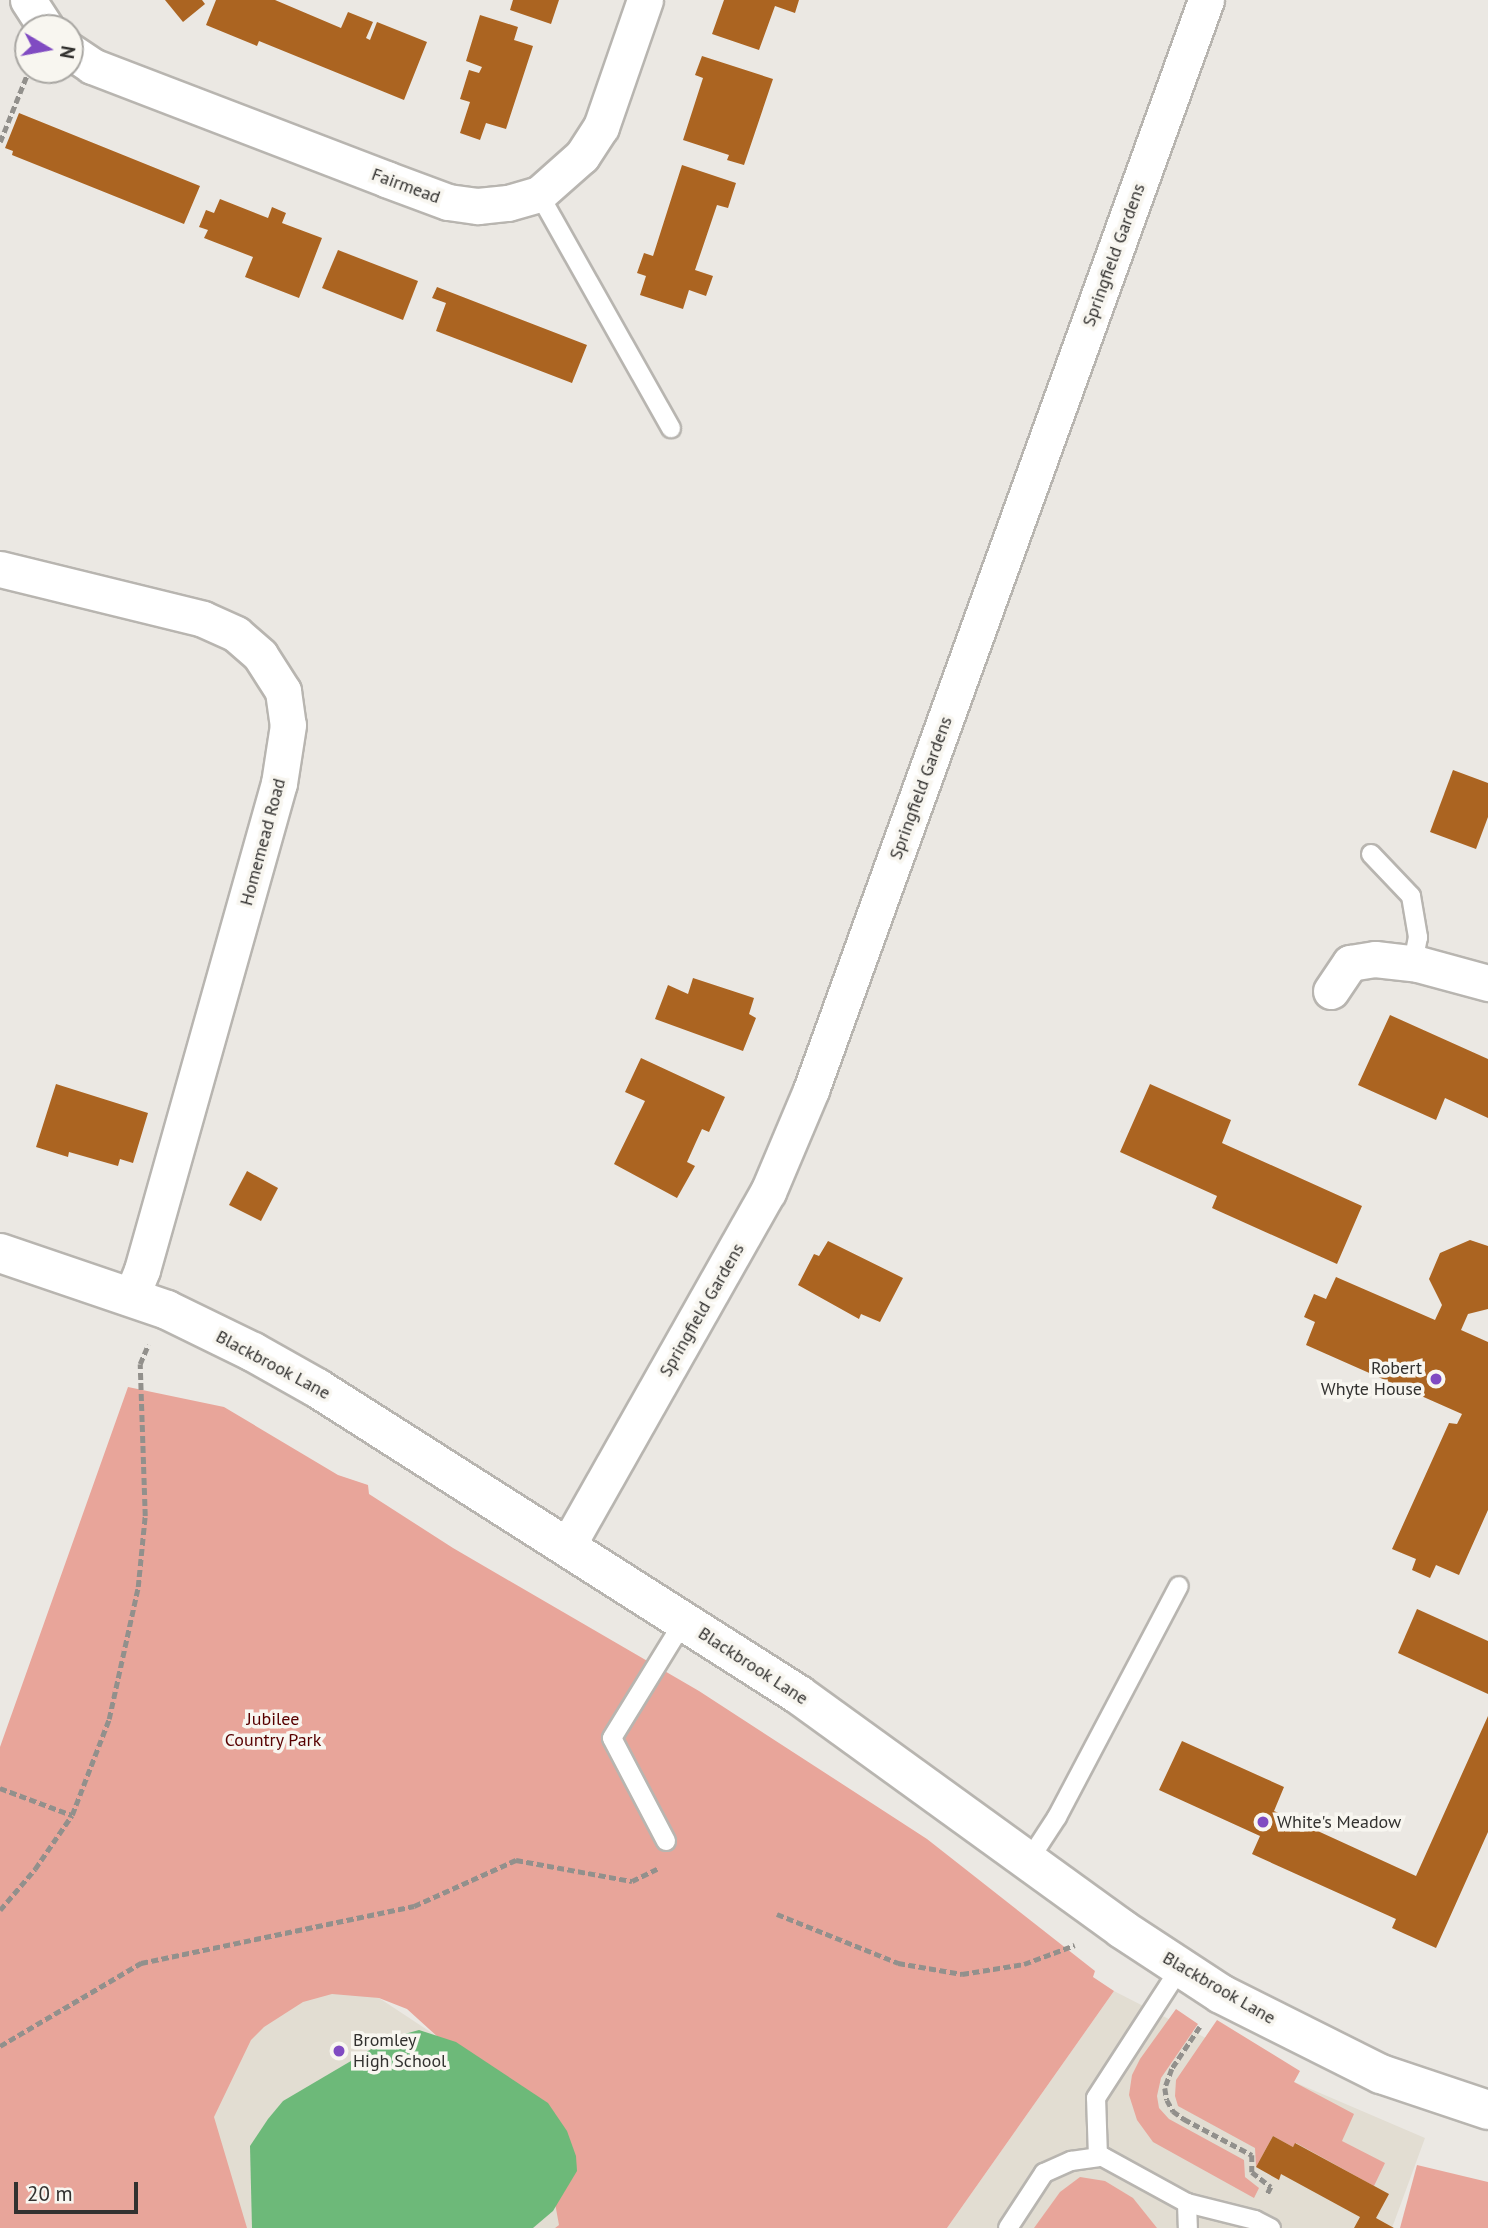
<!DOCTYPE html>
<html>
<head>
<meta charset="utf-8">
<style>
	body { margin:0 }
	#map { position:relative; width:1488px; height:2228px; overflow:hidden; background:#ebe8e3; font-family:"PT Sans",sans-serif }
	div>[style] { position:absolute }
	.built>* { inset:0; background:#e2ddd2 }
	.green>* { inset:0; background:#e8a59a }
	.water>* { inset:0; background:#6db979 }
	.building>* { inset:0; background:#ab6421 }
	.path>* { height:4.5px; margin-top:-2.25px; transform-origin:0; background:repeating-linear-gradient(90deg,#92908c 0 7px,transparent 0 10.5px) }
	.roads { filter:drop-shadow(2px 0 #b8b5b0) drop-shadow(-2px 0 #b8b5b0) drop-shadow(0 2px #b8b5b0) drop-shadow(0 -2px #b8b5b0) }
	.lane>* { height:18px; margin:-9px; padding:0 9px; transform-origin:9px; border-radius:9px; background:#fff }
	.street>* { height:35px; margin:-17.5px; padding:0 17.5px; transform-origin:17.5px; border-radius:17.5px; background:#fff }
	.secondary>* { height:38px; margin:-19px; padding:0 19px; transform-origin:19px; border-radius:19px; background:#fff }
	.dots>* { width:19px; height:19px; translate:-50% -50%; box-sizing:border-box; border:4px solid #f8f6f0; border-radius:50% }
	span { translate:-50% -50%; white-space:nowrap; text-align:center; line-height:1.15; -webkit-text-stroke:7px #f8f6f0; paint-order:stroke }
	.street-label { font-size:18px; color:#32312f }
	.poi-label { font-size:18px; color:#32312f }
	.right { translate:-100% -50%; text-align:right }
	.left { translate:0 -50%; text-align:left }
	.park-label { font-size:18px; color:#570000 }
	.north { position:absolute; left:14px; top:14px; width:70px; height:70px; box-sizing:border-box; background:#f8f6f0; border:2px solid #a9a7a3; border-radius:50%; rotate:100deg; font-size:19px; font-weight:700; line-height:28px; text-align:center; color:#32312f }
	.north::after { content:''; display:block; margin:auto; width:24px; height:32px; background:#804bc2; clip-path:polygon(50% 0,100% 100%,50% 72%,0 100%) }
	.scale { position:absolute; left:14px; top:2182px; width:124px; height:32px; box-sizing:border-box; border:4px solid #32312f; border-top:0; padding-left:9px; font-size:21px; line-height:24px; white-space:nowrap; color:#32312f; -webkit-text-stroke:5px #f8f6f0; paint-order:stroke }
</style>
</head>
<body>
<div id="map">
	<div class="built">
		<div style="clip-path:polygon(309px 1981px,379px 1998px,614px 2153px,742px 2228px,0 2228px,0 2215px)"></div>
		<div style="clip-path:polygon(1114px 1991px,1278px 2075px,1425px 2138px,1392px 2228px,947px 2228px)"></div>
	</div>
	<div class="green">
		<div style="clip-path:polygon(128px 1387px,224px 1407px,338px 1475px,368px 1485px,369px 1494px,453px 1548px,699px 1691px,927px 1839px,1095px 1971px,1093px 1977px,1114px 1991px,947px 2228px,555px 2228px,559px 2225px,544px 2143px,504px 2097px,407px 2009px,379px 1998px,332px 1994px,303px 2002px,264px 2027px,251px 2040px,214px 2117px,247px 2228px,0 2228px,0 1747px)"></div>
		<div style="clip-path:polygon(1176px 2009px,1198px 2024px,1161px 2078px,1157px 2096px,1159px 2108px,1169px 2119px,1244px 2160px,1245px 2177px,1259px 2188px,1254px 2198px,1153px 2142px,1137px 2120px,1129px 2095px,1132px 2075px,1140px 2059px)"></div>
		<div style="clip-path:polygon(1217px 2020px,1300px 2071px,1294px 2082px,1354px 2114px,1342px 2141px,1385px 2163px,1374px 2186px,1296px 2143px,1293px 2147px,1273px 2136px,1256px 2167px,1255px 2148px,1178px 2106px,1175px 2096px,1176px 2080px)"></div>
		<div style="clip-path:polygon(1417px 2165px,1488px 2182px,1488px 2228px,1400px 2228px)"></div>
		<div style="clip-path:polygon(1080px 2177px,1105px 2181px,1133px 2198px,1157px 2228px,1034px 2228px,1060px 2192px)"></div>
	</div>
	<div class="water">
		<div style="clip-path:polygon(419px 2030px,456px 2042px,548px 2103px,567px 2131px,576px 2156px,577px 2171px,553px 2211px,533px 2228px,252px 2228px,250px 2146px,268px 2119px,283px 2101px,390px 2038px)"></div>
	</div>
	<div class="building">
		<div style="clip-path:polygon(165px 0,202px 0,205px 4px,183px 22px)"></div>
		<div style="clip-path:polygon(216px 0,275px 0,341px 28px,348px 12px,373px 22px,366px 38px,370px 40px,377px 22px,427px 42px,404px 100px,259px 41px,257px 46px,206px 25px)"></div>
		<div style="clip-path:polygon(513px 0,559px 0,551px 24px,510px 10px)"></div>
		<div style="clip-path:polygon(724px 0,799px 0,795px 13px,775px 6px,759px 50px,712px 34px)"></div>
		<div style="clip-path:polygon(480px 15px,518px 27px,514px 40px,533px 46px,506px 129px,486px 123px,480px 140px,460px 133px,470px 102px,460px 99px,469px 70px,479px 73px,482px 67px,466px 61px)"></div>
		<div style="clip-path:polygon(702px 56px,773px 79px,744px 165px,727px 160px,729px 155px,683px 140px,703px 78px,695px 75px)"></div>
		<div style="clip-path:polygon(19px 113px,200px 186px,184px 224px,12px 155px,13px 151px,5px 148px)"></div>
		<div style="clip-path:polygon(682px 165px,736px 183px,728px 208px,717px 205px,695px 270px,713px 276px,706px 296px,689px 290px,683px 309px,640px 295px,646px 276px,637px 273px,644px 253px,653px 256px)"></div>
		<div style="clip-path:polygon(220px 199px,268px 218px,272px 207px,286px 213px,282px 223px,322px 238px,299px 298px,245px 277px,253px 257px,204px 238px,208px 230px,199px 227px,206px 210px,214px 213px)"></div>
		<div style="clip-path:polygon(338px 250px,418px 281px,403px 320px,322px 288px)"></div>
		<div style="clip-path:polygon(437px 287px,587px 345px,572px 383px,436px 331px,446px 303px,432px 298px)"></div>
		<div style="clip-path:polygon(1453px 770px,1488px 783px,1488px 817px,1476px 849px,1430px 832px)"></div>
		<div style="clip-path:polygon(693px 978px,754px 998px,749px 1014px,756px 1018px,743px 1051px,655px 1019px,668px 985px,688px 994px)"></div>
		<div style="clip-path:polygon(1390px 1015px,1488px 1059px,1488px 1118px,1445px 1098px,1436px 1120px,1358px 1085px)"></div>
		<div style="clip-path:polygon(641px 1058px,725px 1097px,709px 1132px,702px 1129px,696px 1142px,687px 1162px,695px 1166px,677px 1198px,614px 1164px,645px 1101px,625px 1092px)"></div>
		<div style="clip-path:polygon(56px 1084px,148px 1113px,133px 1163px,120px 1159px,118px 1166px,69px 1152px,68px 1157px,36px 1147px)"></div>
		<div style="clip-path:polygon(1150px 1084px,1231px 1120px,1222px 1143px,1362px 1206px,1337px 1264px,1212px 1208px,1217px 1196px,1120px 1152px)"></div>
		<div style="clip-path:polygon(247px 1171px,278px 1188px,261px 1221px,229px 1205px)"></div>
		<div style="clip-path:polygon(1470px 1240px,1488px 1246px,1488px 1309px,1468px 1314px,1461px 1330px,1488px 1342px,1488px 1510px,1459px 1575px,1436px 1565px,1430px 1578px,1412px 1570px,1416px 1559px,1392px 1549px,1449px 1423px,1457px 1424px,1462px 1414px,1306px 1345px,1315px 1322px,1304px 1317px,1314px 1294px,1326px 1299px,1336px 1277px,1435px 1320px,1442px 1305px,1429px 1279px,1440px 1253px)"></div>
		<div style="clip-path:polygon(828px 1241px,903px 1278px,880px 1322px,861px 1314px,859px 1319px,798px 1285px,814px 1254px,819px 1256px)"></div>
		<div style="clip-path:polygon(1417px 1609px,1488px 1641px,1488px 1694px,1398px 1653px)"></div>
		<div style="clip-path:polygon(1488px 1716px,1488px 1832px,1436px 1948px,1392px 1928px,1396px 1919px,1252px 1854px,1260px 1836px,1159px 1790px,1182px 1741px,1284px 1787px,1274px 1811px,1416px 1876px)"></div>
		<div style="clip-path:polygon(1273px 2136px,1293px 2147px,1295px 2143px,1389px 2194px,1376px 2218px,1394px 2228px,1354px 2228px,1360px 2217px,1281px 2174px,1279px 2180px,1256px 2167px)"></div>
	</div>
	<div class="path">
		<div style="left:0;top:142px;width:78px;rotate:-68.1deg"></div>
		<div style="left:0;top:1788px;width:77px;rotate:20.6deg"></div>
		<div style="left:0;top:1910px;width:54px;rotate:-49.5deg"></div>
		<div style="left:35px;top:1869px;width:65px;rotate:-55.6deg"></div>
		<div style="left:72px;top:1815px;width:103px;rotate:-68.9deg"></div>
		<div style="left:109px;top:1719px;width:135px;rotate:-77.6deg"></div>
		<div style="left:138px;top:1587px;width:71px;rotate:-84.4deg"></div>
		<div style="left:145px;top:1516px;width:152px;rotate:-91.9deg"></div>
		<div style="left:140px;top:1364px;width:21px;rotate:-67deg"></div>
		<div style="left:777px;top:1914px;width:131px;rotate:22deg"></div>
		<div style="left:898px;top:1963px;width:65px;rotate:9.8deg"></div>
		<div style="left:962px;top:1974px;width:63px;rotate:-9.2deg"></div>
		<div style="left:1024px;top:1964px;width:54px;rotate:-20.4deg"></div>
		<div style="left:1200px;top:2027px;width:50px;rotate:123.7deg"></div>
		<div style="left:1172px;top:2069px;width:20px;rotate:110deg"></div>
		<div style="left:1165px;top:2088px;width:12px;rotate:81deg"></div>
		<div style="left:1167px;top:2100px;width:13px;rotate:61deg"></div>
		<div style="left:1173px;top:2111px;width:14px;rotate:36deg"></div>
		<div style="left:1184px;top:2119px;width:77px;rotate:27.9deg"></div>
		<div style="left:1252px;top:2155px;width:17px;rotate:90deg"></div>
		<div style="left:1252px;top:2172px;width:24px;rotate:38deg"></div>
		<div style="left:1271px;top:2187px;width:9px;rotate:117deg"></div>
		<div style="left:0;top:2046px;width:164px;rotate:-30.5deg"></div>
		<div style="left:141px;top:1963px;width:279px;rotate:-11.8deg"></div>
		<div style="left:414px;top:1906px;width:112px;rotate:-24.3deg"></div>
		<div style="left:516px;top:1860px;width:118px;rotate:10.3deg"></div>
		<div style="left:632px;top:1881px;width:28px;rotate:-26deg"></div>
	</div>
	<div class="roads">
		<div class="lane">
			<div style="left:539px;top:194px;width:269px;rotate:60.6deg"></div>
			<div style="left:1371px;top:854px;width:58px;rotate:46.4deg"></div>
			<div style="left:1411px;top:896px;width:42px;rotate:80.3deg"></div>
			<div style="left:1418px;top:937px;width:26px;rotate:101deg"></div>
			<div style="left:666px;top:1841px;width:116px;rotate:-117.7deg"></div>
			<div style="left:612px;top:1738px;width:137px;rotate:-58.4deg"></div>
			<div style="left:1029px;top:1860px;width:51px;rotate:-56.9deg"></div>
			<div style="left:1057px;top:1817px;width:261px;rotate:-62.2deg"></div>
			<div style="left:1098px;top:2157px;width:59px;rotate:-91.9deg"></div>
			<div style="left:1096px;top:2098px;width:155px;rotate:-57.1deg"></div>
			<div style="left:1187px;top:2203px;width:70px;rotate:14deg"></div>
			<div style="left:1255px;top:2220px;width:18px;rotate:27deg"></div>
			<div style="left:1008px;top:2228px;width:66px;rotate:-56.8deg"></div>
			<div style="left:1044px;top:2173px;width:30px;rotate:-24deg"></div>
			<div style="left:1071px;top:2161px;width:27px;rotate:-8deg"></div>
			<div style="left:1098px;top:2157px;width:5px"></div>
			<div style="left:1103px;top:2157px;width:96px;rotate:28.7deg"></div>
			<div style="left:1187px;top:2203px;width:25px;rotate:88deg"></div>
		</div>
		<div class="street">
			<div style="left:28px;top:0;width:33px;rotate:57deg"></div>
			<div style="left:70px;top:51px;width:27px;rotate:34deg"></div>
			<div style="left:92px;top:66px;width:315px;rotate:21deg"></div>
			<div style="left:386px;top:179px;width:66px;rotate:20.4deg"></div>
			<div style="left:448px;top:202px;width:30px;rotate:8deg"></div>
			<div style="left:478px;top:206px;width:30px;rotate:-6deg"></div>
			<div style="left:508px;top:203px;width:32px;rotate:-16deg"></div>
			<div style="left:539px;top:194px;width:57px;rotate:-41.5deg"></div>
			<div style="left:582px;top:156px;width:35px;rotate:-57deg"></div>
			<div style="left:601px;top:127px;width:134px;rotate:-70.9deg"></div>
			<div style="left:0;top:569px;width:209px;rotate:13.8deg"></div>
			<div style="left:203px;top:619px;width:36px;rotate:24deg"></div>
			<div style="left:236px;top:634px;width:32px;rotate:41deg"></div>
			<div style="left:260px;top:655px;width:43px;rotate:57.4deg"></div>
			<div style="left:283px;top:691px;width:34px;rotate:82deg"></div>
			<div style="left:288px;top:725px;width:59px;rotate:98.8deg"></div>
			<div style="left:279px;top:783px;width:506px;rotate:105.71deg"></div>
			<div style="left:142px;top:1270px;width:29px;rotate:112deg"></div>
			<div style="left:1331px;top:991px;width:34px;rotate:-56deg"></div>
			<div style="left:1350px;top:963px;width:25px;rotate:-9deg"></div>
			<div style="left:1375px;top:959px;width:43px;rotate:6.6deg"></div>
			<div style="left:1418px;top:964px;width:73px;rotate:15.2deg"></div>
			<div style="left:568px;top:1545px;width:406px;rotate:-60.5deg"></div>
			<div style="left:768px;top:1192px;width:111px;rotate:-67.1deg"></div>
			<div style="left:811px;top:1090px;width:1159px;rotate:-70.08deg"></div>
		</div>
		<div class="secondary">
			<div style="left:0;top:1253px;width:176px;rotate:18.8deg"></div>
			<div style="left:167px;top:1310px;width:96px;rotate:26deg"></div>
			<div style="left:253px;top:1352px;width:73px;rotate:29.4deg"></div>
			<div style="left:317px;top:1388px;width:571px;rotate:32.49deg"></div>
			<div style="left:799px;top:1695px;width:399px;rotate:35.9deg"></div>
			<div style="left:1122px;top:1929px;width:118px;rotate:33.3deg"></div>
			<div style="left:1221px;top:1994px;width:179px;rotate:26.6deg"></div>
			<div style="left:1381px;top:2074px;width:113px;rotate:18.6deg"></div>
		</div>
	</div>
	<div class="dots">
		<div style="left:1436px;top:1379px;background:#804bc2"></div>
		<div style="left:1263px;top:1822px;background:#804bc2"></div>
		<div style="left:339px;top:2051px;background:#804bc2"></div>
	</div>
	<div class="street-label">
		<span style="left:406px;top:186px;rotate:20deg">Fairmead</span>
		<span style="left:1114px;top:255px;rotate:-70deg">Springfield Gardens</span>
		<span style="left:921px;top:788px;rotate:-70deg">Springfield Gardens</span>
		<span style="left:263px;top:842px;rotate:-75deg">Homemead Road</span>
		<span style="left:702px;top:1310px;rotate:-60deg">Springfield Gardens</span>
		<span style="left:273px;top:1365px;rotate:28deg">Blackbrook Lane</span>
		<span style="left:753px;top:1666px;rotate:33deg">Blackbrook Lane</span>
		<span style="left:1219px;top:1988px;rotate:30deg">Blackbrook Lane</span>
	</div>
	<div class="poi-label">
		<span class="right" style="left:1422px;top:1379px">Robert<br>Whyte House</span>
		<span class="left" style="left:1277px;top:1822px">White's Meadow</span>
		<span class="left" style="left:353px;top:2051px">Bromley<br>High School</span>
	</div>
	<div class="park-label">
		<span style="left:273px;top:1730px">Jubilee<br>Country Park</span>
	</div>
	<div class="north">N</div>
	<div class="scale">20 m</div>
</div>
</body>
</html>
